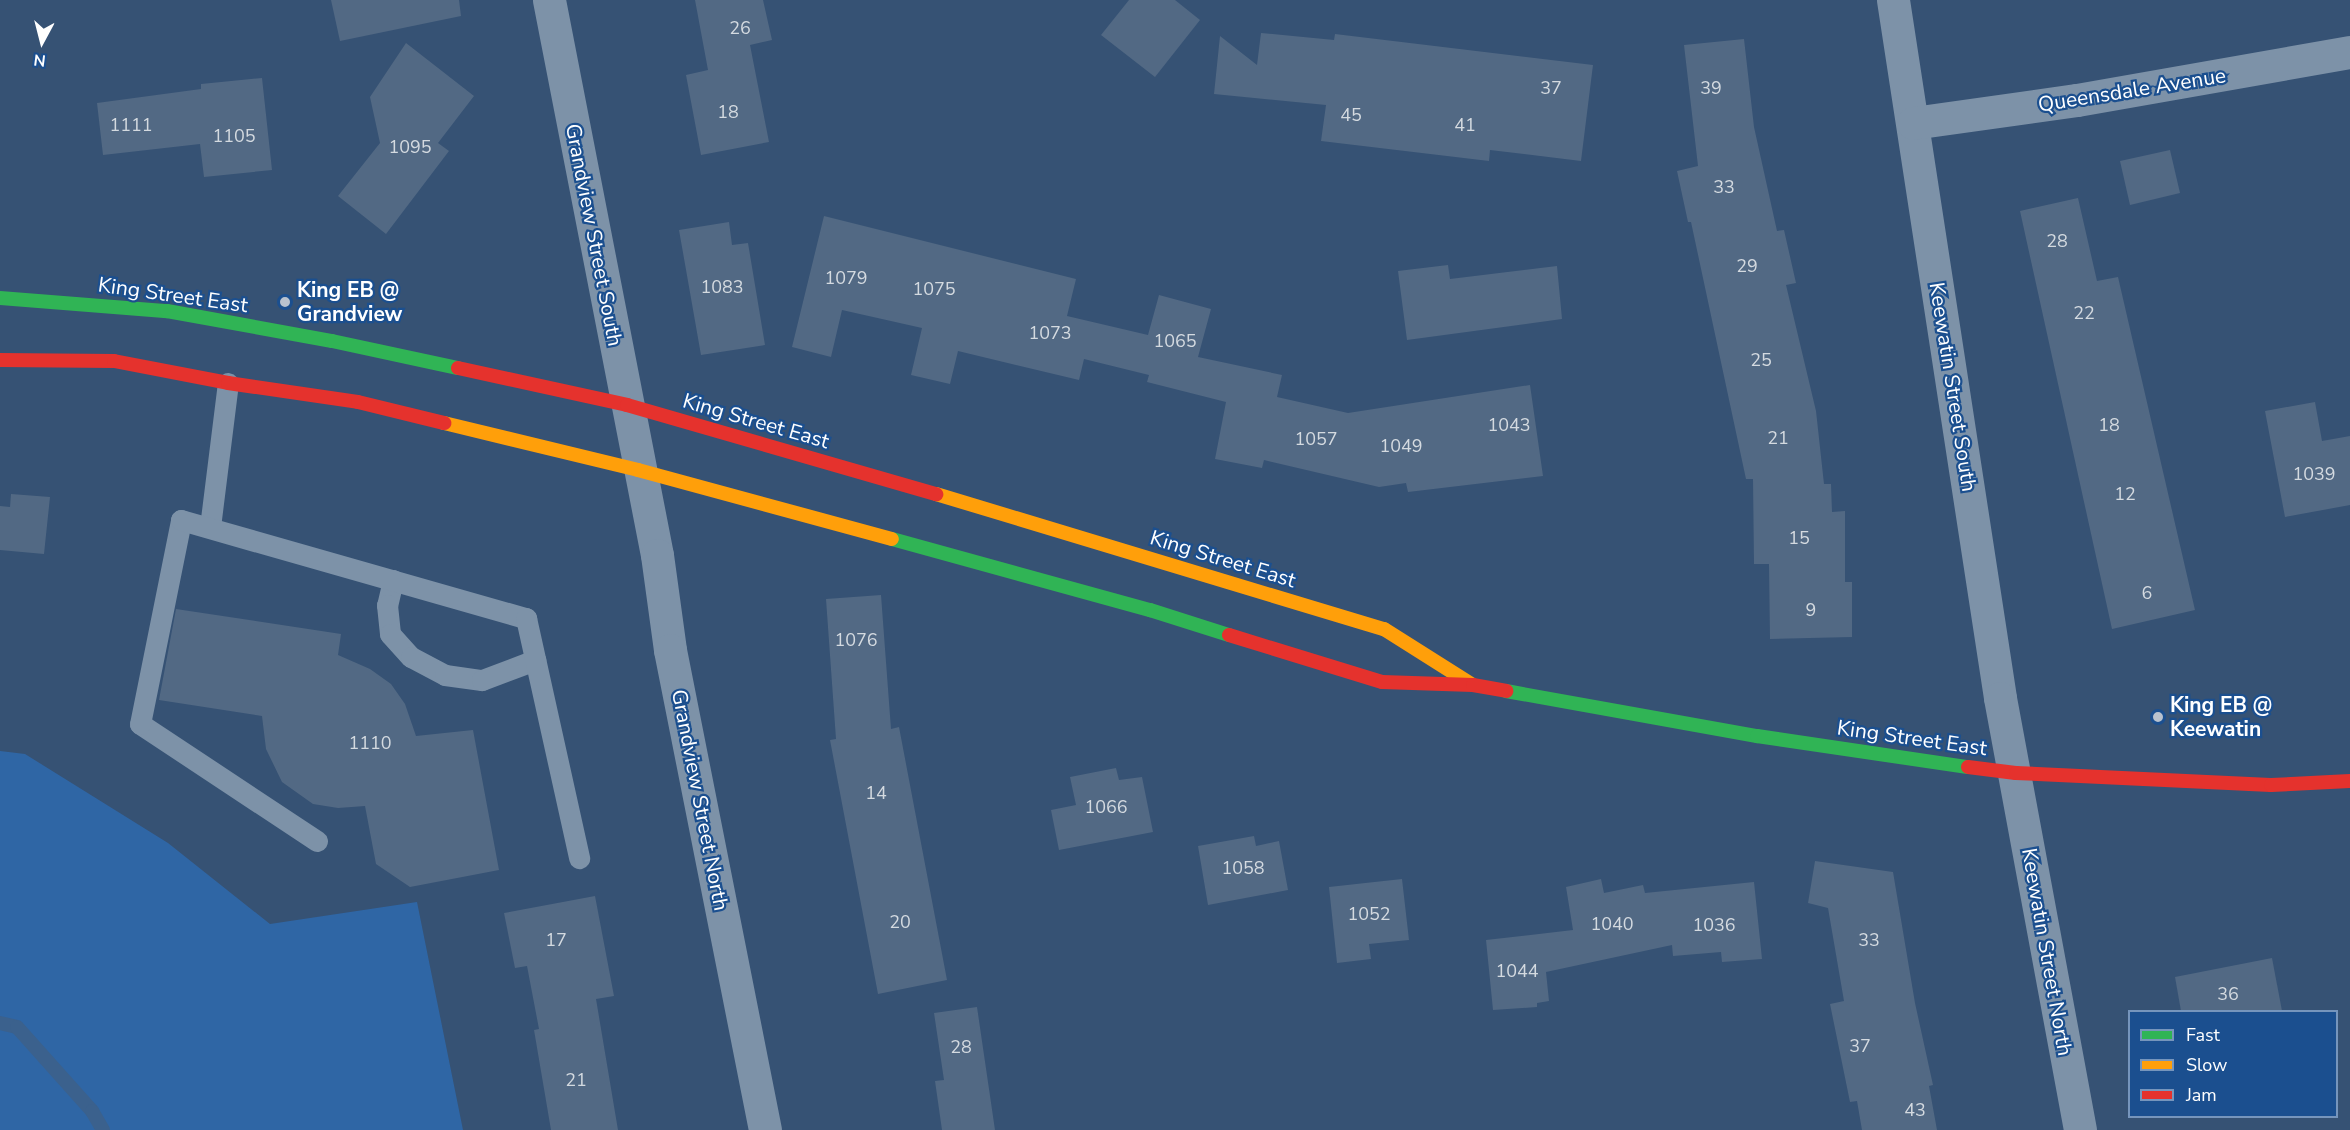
<!DOCTYPE html>
<html>
<head>
<meta charset="utf-8">
<style>
	body { margin:0 }
	#map { position:relative; width:2350px; height:1130px; overflow:hidden; background:#365274; font-family:"Nunito Sans",sans-serif }
	div>[style] { position:absolute }
	.green>* { inset:0; background:#2f66a5 }
	.stream>* { height:14px; margin:-7px; padding:0 7px; transform-origin:7px; border-radius:7px; background:#3b618d }
	.building>* { inset:0; background:#526984 }
	.lane>* { height:21px; margin:-10.5px; padding:0 10.5px; transform-origin:10.5px; border-radius:10.5px; background:#7d92a8 }
	.street>* { height:33px; margin:-16.5px; padding:0 16.5px; transform-origin:16.5px; border-radius:16.5px; background:#7d92a8 }
	.fast>* { height:14px; margin:-7px; padding:0 7px; transform-origin:7px; border-radius:7px; background:#30b455 }
	.slow>* { height:14px; margin:-7px; padding:0 7px; transform-origin:7px; border-radius:7px; background:#ff9f0a }
	.jam>* { height:14px; margin:-7px; padding:0 7px; transform-origin:7px; border-radius:7px; background:#e5322d }
	.dots>* { width:16px; height:16px; translate:-50% -50%; box-sizing:border-box; border:3px solid #1b4f8f; border-radius:50% }
	span { translate:-50% -50%; white-space:nowrap; text-align:center; line-height:1.15; -webkit-text-stroke:4.5px #1b4f8f; paint-order:stroke }
	.number-label { font-size:18px; color:#d4dae0 }
	.number-label span { -webkit-text-stroke-width:0 }
	.street-label { font-size:21px; color:#fff }
	.poi-label { font-size:21px; color:#fff; font-weight:700 }
	.left { translate:0 -50%; text-align:left }
	.legend { position:absolute; left:2128px; top:1010px; width:210px; height:108px; box-sizing:border-box; background:#1b4f8f; border:2px solid #7695bc; margin:0; padding:8px 10px; list-style:none; font-size:18px; color:#fff }
	.legend li { display:flex; align-items:center; gap:12px; height:30px }
	.legend b { width:30px; border:2px solid #7695bc }
	.north { position:absolute; left:12px; top:12px; width:60px; height:60px; -webkit-text-stroke:4px #1b4f8f; paint-order:stroke; rotate:187deg; font-size:16px; font-weight:700; line-height:24px; text-align:center; color:#fff }
	.north::after { content:''; display:block; margin:auto; width:21px; height:27px; background:#fff; clip-path:polygon(50% 0,100% 100%,50% 72%,0 100%) }
</style>
</head>
<body>
<div id="map">
	<div class="green">
		<div style="clip-path:polygon(0 751px,25px 754px,168px 843px,270px 924px,417px 902px,463px 1130px,0 1130px)"></div>
	</div>
	<div class="stream">
		<div style="left:0;top:1023px;width:17px;rotate:13deg"></div>
		<div style="left:17px;top:1027px;width:113px;rotate:48.2deg"></div>
		<div style="left:92px;top:1111px;width:22px;rotate:60deg"></div>
	</div>
	<div class="building">
		<div style="clip-path:polygon(331px 0,459px 0,461px 16px,340px 41px)"></div>
		<div style="clip-path:polygon(695px 0,763px 0,772px 40px,750px 45px,769px 142px,701px 155px,686px 75px,708px 70px)"></div>
		<div style="clip-path:polygon(1129px 0,1175px 0,1200px 20px,1155px 77px,1101px 35px)"></div>
		<div style="clip-path:polygon(1261px 33px,1334px 40px,1335px 34px,1593px 65px,1581px 161px,1490px 150px,1489px 161px,1321px 141px,1326px 105px,1214px 94px,1220px 36px,1257px 65px)"></div>
		<div style="clip-path:polygon(1744px 39px,1754px 127px,1777px 231px,1784px 230px,1796px 283px,1786px 285px,1816px 411px,1824px 484px,1831px 484px,1832px 512px,1845px 511px,1845px 582px,1852px 582px,1852px 637px,1770px 639px,1769px 564px,1754px 564px,1753px 479px,1746px 479px,1691px 222px,1688px 222px,1677px 171px,1698px 166px,1684px 45px)"></div>
		<div style="clip-path:polygon(406px 43px,474px 96px,438px 143px,449px 151px,386px 234px,338px 196px,380px 143px,370px 97px)"></div>
		<div style="clip-path:polygon(262px 78px,272px 170px,204px 177px,200px 144px,103px 155px,97px 103px,201px 89px,201px 84px)"></div>
		<div style="clip-path:polygon(2170px 150px,2180px 193px,2130px 205px,2120px 161px)"></div>
		<div style="clip-path:polygon(2078px 198px,2097px 281px,2118px 277px,2195px 610px,2112px 629px,2020px 211px)"></div>
		<div style="clip-path:polygon(824px 216px,1076px 279px,1067px 316px,1148px 335px,1159px 295px,1211px 309px,1198px 357px,1282px 375px,1277px 397px,1348px 413px,1530px 385px,1543px 476px,1408px 492px,1406px 483px,1379px 487px,1264px 460px,1262px 468px,1215px 459px,1226px 402px,1147px 382px,1149px 375px,1084px 359px,1079px 380px,958px 351px,950px 384px,911px 375px,922px 328px,842px 310px,831px 357px,792px 347px)"></div>
		<div style="clip-path:polygon(729px 222px,732px 245px,748px 243px,765px 345px,701px 355px,679px 230px)"></div>
		<div style="clip-path:polygon(1448px 265px,1450px 279px,1557px 266px,1562px 319px,1407px 340px,1398px 271px)"></div>
		<div style="clip-path:polygon(2315px 402px,2322px 441px,2350px 436px,2350px 505px,2285px 517px,2265px 411px)"></div>
		<div style="clip-path:polygon(11px 494px,50px 497px,44px 554px,0 550px,0 506px,10px 507px)"></div>
		<div style="clip-path:polygon(881px 595px,891px 729px,899px 727px,947px 980px,878px 994px,830px 740px,836px 739px,826px 599px)"></div>
		<div style="clip-path:polygon(176px 609px,341px 634px,338px 655px,370px 669px,391px 684px,405px 704px,416px 736px,473px 730px,499px 870px,410px 887px,376px 864px,365px 806px,338px 808px,313px 804px,282px 782px,266px 749px,262px 716px,159px 700px)"></div>
		<div style="clip-path:polygon(1116px 768px,1119px 780px,1142px 777px,1153px 832px,1059px 850px,1051px 810px,1076px 805px,1070px 777px)"></div>
		<div style="clip-path:polygon(1254px 836px,1256px 846px,1279px 841px,1288px 890px,1208px 905px,1198px 846px)"></div>
		<div style="clip-path:polygon(1815px 861px,1893px 872px,1915px 1003px,1933px 1085px,1929px 1086px,1937px 1130px,1862px 1130px,1857px 1101px,1850px 1102px,1830px 1004px,1844px 1001px,1828px 908px,1808px 903px)"></div>
		<div style="clip-path:polygon(1402px 879px,1409px 940px,1369px 944px,1371px 959px,1337px 963px,1329px 887px)"></div>
		<div style="clip-path:polygon(1601px 879px,1604px 893px,1643px 885px,1645px 893px,1754px 882px,1762px 959px,1722px 962px,1721px 952px,1673px 956px,1672px 945px,1546px 972px,1549px 1001px,1537px 1003px,1537px 1007px,1493px 1010px,1486px 940px,1573px 930px,1566px 887px)"></div>
		<div style="clip-path:polygon(595px 896px,614px 996px,596px 999px,618px 1130px,551px 1130px,534px 1030px,539px 1029px,527px 966px,515px 968px,504px 913px)"></div>
		<div style="clip-path:polygon(2272px 958px,2282px 1011px,2181px 1011px,2175px 977px)"></div>
		<div style="clip-path:polygon(977px 1007px,995px 1130px,942px 1130px,935px 1081px,944px 1080px,934px 1013px)"></div>
	</div>
	<div class="lane">
		<div style="left:210px;top:527px;width:145px;rotate:-82.9deg"></div>
		<div style="left:393px;top:580px;width:26px;rotate:103deg"></div>
		<div style="left:387px;top:605px;width:29px;rotate:84deg"></div>
		<div style="left:390px;top:634px;width:31px;rotate:48deg"></div>
		<div style="left:411px;top:657px;width:38px;rotate:28deg"></div>
		<div style="left:445px;top:675px;width:37px;rotate:8deg"></div>
		<div style="left:482px;top:680px;width:57px;rotate:-20.7deg"></div>
		<div style="left:317px;top:841px;width:212px;rotate:-146.5deg"></div>
		<div style="left:140px;top:724px;width:208px;rotate:-78.6deg"></div>
		<div style="left:181px;top:520px;width:359px;rotate:15.9deg"></div>
		<div style="left:526px;top:618px;width:246px;rotate:77.5deg"></div>
	</div>
	<div class="street">
		<div style="left:549px;top:0;width:565px;rotate:78.99deg"></div>
		<div style="left:657px;top:555px;width:96px;rotate:82.2deg"></div>
		<div style="left:670px;top:650px;width:489px;rotate:78.8deg"></div>
		<div style="left:1893px;top:0;width:706px;rotate:81.28deg"></div>
		<div style="left:2000px;top:698px;width:439px;rotate:79.5deg"></div>
		<div style="left:1913px;top:123px;width:166px;rotate:-8deg"></div>
		<div style="left:2077px;top:100px;width:277px;rotate:-10deg"></div>
	</div>
	<div class="fast">
		<div style="left:0;top:298px;width:168px;rotate:4.5deg"></div>
		<div style="left:167px;top:311px;width:168px;rotate:10.3deg"></div>
		<div style="left:332px;top:341px;width:129px;rotate:12.1deg"></div>
		<div style="left:892px;top:539px;width:268px;rotate:15.4deg"></div>
		<div style="left:1150px;top:610px;width:83px;rotate:17.6deg"></div>
		<div style="left:1506px;top:691px;width:255px;rotate:10.2deg"></div>
		<div style="left:1757px;top:736px;width:213px;rotate:8.4deg"></div>
	</div>
	<div class="slow">
		<div style="left:444px;top:423px;width:200px;rotate:13.6deg"></div>
		<div style="left:638px;top:470px;width:263px;rotate:15.2deg"></div>
		<div style="left:936px;top:494px;width:468px;rotate:16.8deg"></div>
		<div style="left:1384px;top:629px;width:103px;rotate:32.3deg"></div>
	</div>
	<div class="jam">
		<div style="left:0;top:360px;width:114px;rotate:0.5deg"></div>
		<div style="left:114px;top:361px;width:116px;rotate:10.9deg"></div>
		<div style="left:228px;top:383px;width:131px;rotate:8.3deg"></div>
		<div style="left:358px;top:402px;width:89px;rotate:13.7deg"></div>
		<div style="left:458px;top:368px;width:173px;rotate:12.3deg"></div>
		<div style="left:627px;top:405px;width:322px;rotate:16.1deg"></div>
		<div style="left:1229px;top:635px;width:160px;rotate:17.1deg"></div>
		<div style="left:1382px;top:682px;width:91px;rotate:1.9deg"></div>
		<div style="left:1473px;top:685px;width:34px;rotate:10deg"></div>
		<div style="left:1968px;top:767px;width:48px;rotate:7.1deg"></div>
		<div style="left:2016px;top:773px;width:255px;rotate:2.7deg"></div>
		<div style="left:2271px;top:785px;width:79px;rotate:-2.9deg"></div>
	</div>
	<div class="dots">
		<div style="left:285px;top:302px;background:#b9c2ce"></div>
		<div style="left:2158px;top:717px;background:#b9c2ce"></div>
	</div>
	<div class="number-label">
		<span style="left:740px;top:28px">26</span>
		<span style="left:1551px;top:88px">37</span>
		<span style="left:1711px;top:88px">39</span>
		<span style="left:728px;top:112px">18</span>
		<span style="left:1351px;top:115px">45</span>
		<span style="left:131px;top:125px">1111</span>
		<span style="left:1465px;top:125px">41</span>
		<span style="left:234px;top:136px">1105</span>
		<span style="left:410px;top:147px">1095</span>
		<span style="left:1724px;top:187px">33</span>
		<span style="left:2057px;top:241px">28</span>
		<span style="left:1747px;top:266px">29</span>
		<span style="left:846px;top:278px">1079</span>
		<span style="left:722px;top:287px">1083</span>
		<span style="left:934px;top:289px">1075</span>
		<span style="left:2084px;top:313px">22</span>
		<span style="left:1050px;top:333px">1073</span>
		<span style="left:1175px;top:341px">1065</span>
		<span style="left:1761px;top:360px">25</span>
		<span style="left:1509px;top:425px">1043</span>
		<span style="left:2109px;top:425px">18</span>
		<span style="left:1778px;top:438px">21</span>
		<span style="left:1316px;top:439px">1057</span>
		<span style="left:1401px;top:446px">1049</span>
		<span style="left:2314px;top:474px">1039</span>
		<span style="left:2125px;top:494px">12</span>
		<span style="left:1799px;top:538px">15</span>
		<span style="left:2147px;top:593px">6</span>
		<span style="left:1811px;top:610px">9</span>
		<span style="left:856px;top:640px">1076</span>
		<span style="left:370px;top:743px">1110</span>
		<span style="left:876px;top:793px">14</span>
		<span style="left:1106px;top:807px">1066</span>
		<span style="left:1243px;top:868px">1058</span>
		<span style="left:1369px;top:914px">1052</span>
		<span style="left:900px;top:922px">20</span>
		<span style="left:1612px;top:924px">1040</span>
		<span style="left:1714px;top:925px">1036</span>
		<span style="left:556px;top:940px">17</span>
		<span style="left:1869px;top:940px">33</span>
		<span style="left:1517px;top:971px">1044</span>
		<span style="left:2228px;top:994px">36</span>
		<span style="left:1860px;top:1046px">37</span>
		<span style="left:961px;top:1047px">28</span>
		<span style="left:576px;top:1080px">21</span>
		<span style="left:1915px;top:1110px">43</span>
	</div>
	<div class="street-label">
		<span style="left:2132px;top:90px;rotate:-9deg">Queensdale Avenue</span>
		<span style="left:594px;top:235px;rotate:79deg">Grandview Street South</span>
		<span style="left:173px;top:295px;rotate:8deg">King Street East</span>
		<span style="left:1953px;top:387px;rotate:81deg">Keewatin Street South</span>
		<span style="left:756px;top:421px;rotate:16deg">King Street East</span>
		<span style="left:1223px;top:559px;rotate:17deg">King Street East</span>
		<span style="left:1912px;top:738px;rotate:8deg">King Street East</span>
		<span style="left:700px;top:800px;rotate:79deg">Grandview Street North</span>
		<span style="left:2047px;top:952px;rotate:80deg">Keewatin Street North</span>
	</div>
	<div class="poi-label">
		<span class="left" style="left:297px;top:302px">King EB @<br>Grandview</span>
		<span class="left" style="left:2170px;top:717px">King EB @<br>Keewatin</span>
	</div>
	<ul class="legend">
	<li><b style="height:8px;background:#30b455"></b>Fast</li>
	<li><b style="height:8px;background:#ff9f0a"></b>Slow</li>
	<li><b style="height:8px;background:#e5322d"></b>Jam</li>
	</ul>
	<div class="north">N</div>
</div>
</body>
</html>
